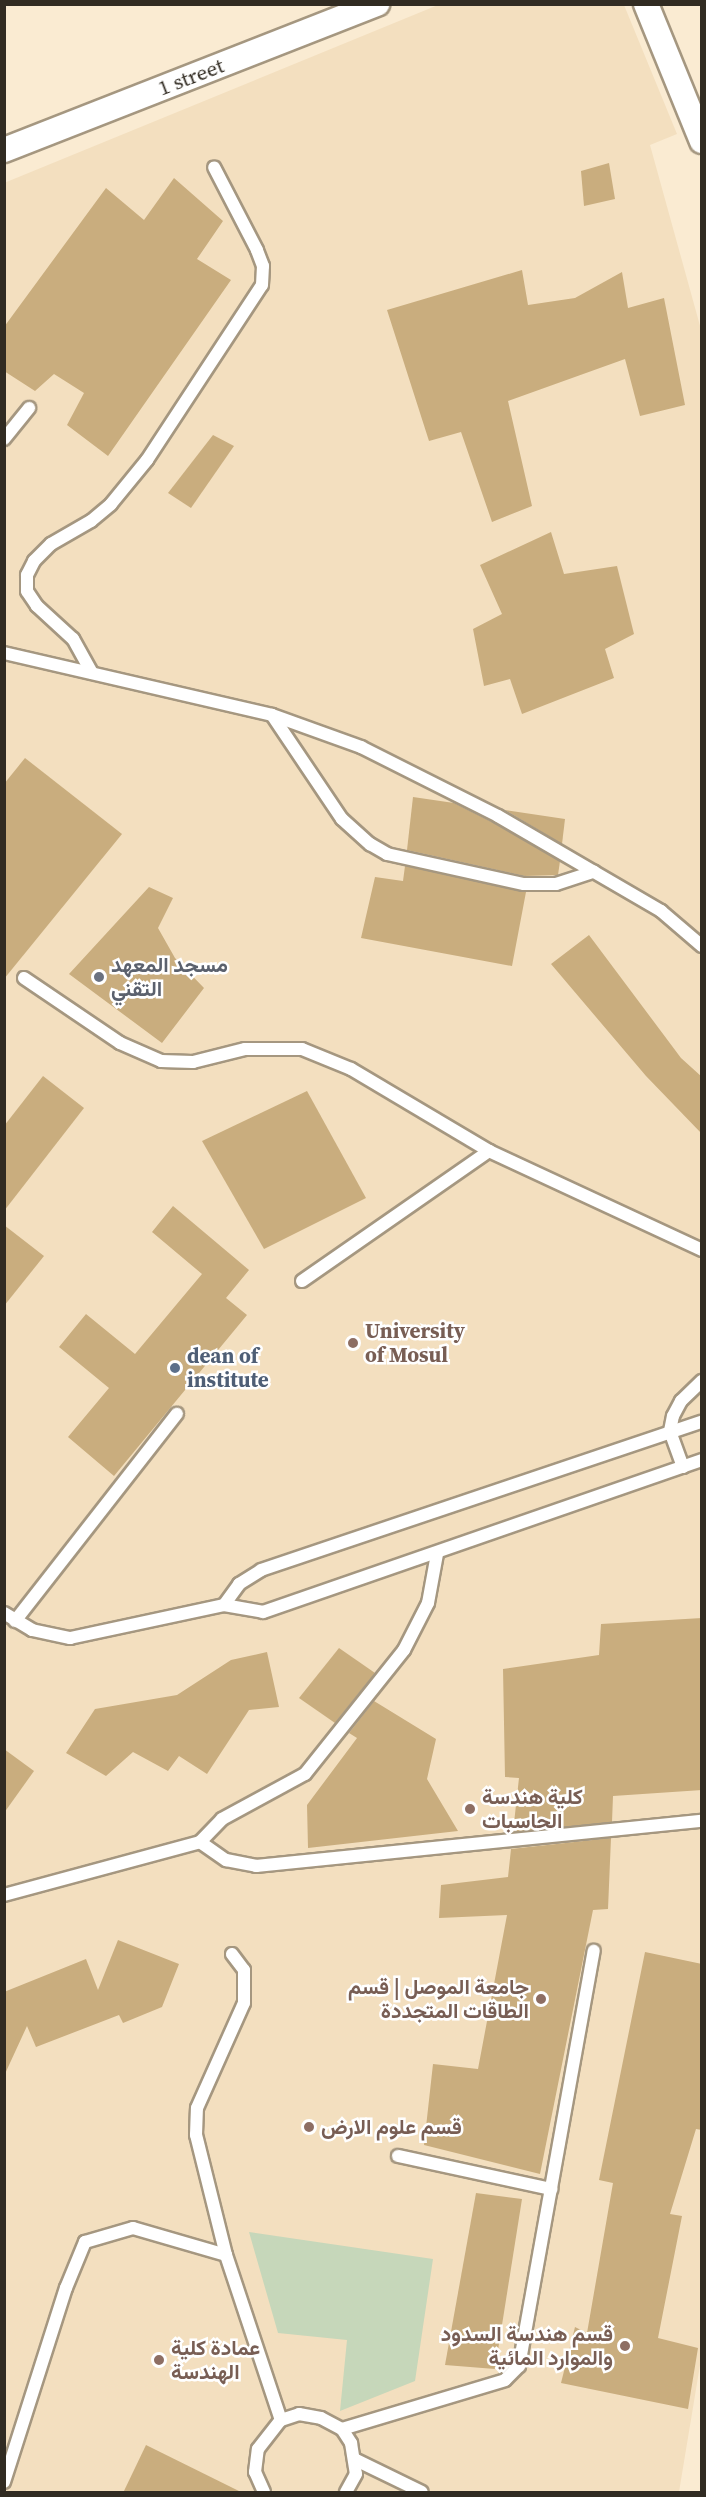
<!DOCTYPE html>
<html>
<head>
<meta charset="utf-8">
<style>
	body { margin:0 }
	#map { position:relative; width:706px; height:2497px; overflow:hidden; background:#faebd2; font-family:"Source Serif 4",Vazirmatn,serif }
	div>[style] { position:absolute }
	.built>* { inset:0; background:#f3dfbf }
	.green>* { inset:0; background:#c6d7ba }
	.building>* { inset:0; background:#c9ad7e }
	.roads { filter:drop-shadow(2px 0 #a59780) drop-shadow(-2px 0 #a59780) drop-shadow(0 2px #a59780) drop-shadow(0 -2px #a59780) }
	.service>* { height:12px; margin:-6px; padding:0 6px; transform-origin:6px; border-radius:6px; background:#fff }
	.minor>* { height:24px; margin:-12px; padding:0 12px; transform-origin:12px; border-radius:12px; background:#fff }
	.dots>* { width:16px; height:16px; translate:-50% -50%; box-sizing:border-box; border:3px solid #fff; border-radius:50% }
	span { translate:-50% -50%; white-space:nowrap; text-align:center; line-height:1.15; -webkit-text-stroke:5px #fff; paint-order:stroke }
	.street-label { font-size:21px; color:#312b22 }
	.worship-label { font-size:21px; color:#5b616d; font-weight:700 }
	.left { translate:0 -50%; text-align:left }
	.education-label { font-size:21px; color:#785e54; font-weight:700 }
	.right { translate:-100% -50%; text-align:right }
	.service-label { font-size:21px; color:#4e5e75; font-weight:700 }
	.frame { position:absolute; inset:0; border:6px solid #312b22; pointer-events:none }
</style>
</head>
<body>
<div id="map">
	<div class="built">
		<div style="clip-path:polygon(438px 5px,624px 5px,677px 134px,650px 145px,702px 333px,702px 2353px,679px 2492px,5px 2492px,4px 183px)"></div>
	</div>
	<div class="green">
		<div style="clip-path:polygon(249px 2232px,433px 2259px,415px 2381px,340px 2411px,347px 2340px,278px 2333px)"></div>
	</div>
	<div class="building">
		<div style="clip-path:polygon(609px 163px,615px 199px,584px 206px,581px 171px)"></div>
		<div style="clip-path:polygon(174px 178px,223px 221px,197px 259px,231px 280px,108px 456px,67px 425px,84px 393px,54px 374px,35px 391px,4px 371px,4px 327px,106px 188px,144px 220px)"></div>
		<div style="clip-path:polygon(522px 270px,528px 305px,575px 298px,622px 272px,628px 308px,664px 298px,685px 405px,640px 416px,625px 359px,508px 401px,532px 506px,492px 522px,461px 432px,429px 441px,387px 310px)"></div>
		<div style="clip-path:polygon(213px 435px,234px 446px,191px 508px,168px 493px)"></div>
		<div style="clip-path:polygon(551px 532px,564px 574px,617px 566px,634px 634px,605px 649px,614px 678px,522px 714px,510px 679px,484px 686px,473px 629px,502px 614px,480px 565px)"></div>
		<div style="clip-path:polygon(25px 758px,122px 834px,4px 979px,4px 784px)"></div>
		<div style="clip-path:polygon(413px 797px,454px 803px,494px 823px,560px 861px,558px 875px,525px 876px,407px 850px)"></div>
		<div style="clip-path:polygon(505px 810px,565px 819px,562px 844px)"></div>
		<div style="clip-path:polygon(405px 866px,526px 892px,512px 966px,361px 938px,375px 877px,403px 881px)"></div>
		<div style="clip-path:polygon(149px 887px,173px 898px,158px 928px,175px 958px,204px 988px,162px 1043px,69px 974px)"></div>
		<div style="clip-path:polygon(589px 935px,681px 1058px,702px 1077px,702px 1134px,646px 1076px,551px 964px)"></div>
		<div style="clip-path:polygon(43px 1076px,84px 1108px,4px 1211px,4px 1126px)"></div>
		<div style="clip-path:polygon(307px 1091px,366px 1198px,264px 1249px,202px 1141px)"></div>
		<div style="clip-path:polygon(173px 1206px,249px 1270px,226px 1298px,247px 1315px,114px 1476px,68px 1437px,109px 1388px,59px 1347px,86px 1314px,135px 1354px,202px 1274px,152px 1232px)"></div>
		<div style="clip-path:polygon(4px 1225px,44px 1256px,4px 1306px)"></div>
		<div style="clip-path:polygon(702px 1618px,702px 1790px,613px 1796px,612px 1822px,513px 1832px,519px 1778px,505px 1777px,503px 1669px,599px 1655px,601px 1624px)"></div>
		<div style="clip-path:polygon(339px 1648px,375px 1673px,335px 1723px,299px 1698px)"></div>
		<div style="clip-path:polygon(267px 1652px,279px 1707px,249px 1710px,207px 1774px,179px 1756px,168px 1771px,133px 1752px,106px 1776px,66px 1753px,95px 1709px,177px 1695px,231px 1660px)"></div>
		<div style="clip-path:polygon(374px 1701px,436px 1739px,427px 1779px,458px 1831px,308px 1848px,307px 1805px,357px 1738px,349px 1733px)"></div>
		<div style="clip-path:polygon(4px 1749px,34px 1771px,4px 1813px)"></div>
		<div style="clip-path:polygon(611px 1838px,608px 1909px,593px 1910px,540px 2174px,424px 2145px,433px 2064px,478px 2069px,507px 1915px,439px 1918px,441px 1885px,508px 1877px,511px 1849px)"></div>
		<div style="clip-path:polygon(118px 1940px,179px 1964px,162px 2007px,123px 2023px,119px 2015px,36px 2047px,27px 2026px,4px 2076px,4px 1992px,86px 1959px,98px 1990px)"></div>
		<div style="clip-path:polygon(645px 1952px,702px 1964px,702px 2130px,696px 2129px,670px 2214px,682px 2216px,658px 2338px,698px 2348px,688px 2409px,561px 2383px,575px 2327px,587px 2333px,613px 2183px,599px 2180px)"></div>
		<div style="clip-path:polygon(476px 2193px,522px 2199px,495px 2369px,445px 2365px)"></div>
		<div style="clip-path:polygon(146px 2445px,243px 2493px,123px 2493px)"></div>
	</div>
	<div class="roads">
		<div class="service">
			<div style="left:4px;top:439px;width:40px;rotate:-51deg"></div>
			<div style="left:4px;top:653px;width:275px;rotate:13deg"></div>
			<div style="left:272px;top:715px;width:95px;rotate:19.8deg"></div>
			<div style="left:361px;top:747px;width:153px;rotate:26.7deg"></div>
			<div style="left:498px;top:816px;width:189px;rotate:30.2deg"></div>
			<div style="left:661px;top:911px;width:54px;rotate:40.5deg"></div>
			<div style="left:92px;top:673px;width:39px;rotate:-119deg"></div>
			<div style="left:73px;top:639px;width:49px;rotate:-137.5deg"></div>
			<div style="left:37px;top:606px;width:18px;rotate:-124deg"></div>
			<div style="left:27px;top:591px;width:16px;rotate:-90deg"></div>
			<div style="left:27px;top:575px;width:16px;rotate:-63deg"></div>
			<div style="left:34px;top:561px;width:24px;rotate:-45deg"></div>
			<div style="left:51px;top:544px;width:46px;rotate:-29.9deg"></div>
			<div style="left:91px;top:521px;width:26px;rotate:-40deg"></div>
			<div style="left:111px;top:504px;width:57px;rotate:-50.7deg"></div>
			<div style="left:147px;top:460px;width:209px;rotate:-56.7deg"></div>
			<div style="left:262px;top:285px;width:19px;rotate:-87deg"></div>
			<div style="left:263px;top:266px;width:17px;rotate:-111deg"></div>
			<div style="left:257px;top:250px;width:93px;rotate:-117.4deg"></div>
			<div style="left:272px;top:715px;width:125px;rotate:56.1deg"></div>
			<div style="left:342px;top:819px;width:38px;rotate:42deg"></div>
			<div style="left:370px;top:844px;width:20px;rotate:30deg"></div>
			<div style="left:387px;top:854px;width:140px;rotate:12.4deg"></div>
			<div style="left:524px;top:884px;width:32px"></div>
			<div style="left:556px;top:884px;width:40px;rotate:-18deg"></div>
			<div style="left:24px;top:978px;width:116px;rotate:34.1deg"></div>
			<div style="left:120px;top:1043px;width:45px;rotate:23.7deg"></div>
			<div style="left:161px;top:1061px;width:32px;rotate:2deg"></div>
			<div style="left:193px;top:1062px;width:54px;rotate:-14deg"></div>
			<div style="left:245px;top:1049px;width:57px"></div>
			<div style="left:302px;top:1049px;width:53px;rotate:22.2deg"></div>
			<div style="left:351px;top:1069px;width:161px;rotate:30.7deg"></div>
			<div style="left:489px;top:1151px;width:235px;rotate:24.9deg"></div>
			<div style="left:302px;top:1281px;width:228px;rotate:-34.8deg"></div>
			<div style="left:683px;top:1467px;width:38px;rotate:-110deg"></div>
			<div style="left:670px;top:1431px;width:15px;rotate:-79deg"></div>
			<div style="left:673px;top:1416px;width:17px;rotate:-62deg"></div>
			<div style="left:681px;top:1401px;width:29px;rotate:-44deg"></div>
			<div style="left:224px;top:1605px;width:26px;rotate:-54deg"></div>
			<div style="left:239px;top:1584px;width:26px;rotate:-32deg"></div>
			<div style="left:261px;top:1570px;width:465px;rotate:-18.6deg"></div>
			<div style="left:4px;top:1613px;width:33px;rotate:31deg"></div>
			<div style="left:32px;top:1630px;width:39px;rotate:12deg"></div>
			<div style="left:70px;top:1638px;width:157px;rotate:-12.1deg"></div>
			<div style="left:224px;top:1605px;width:40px;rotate:10deg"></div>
			<div style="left:263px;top:1612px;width:465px;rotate:-19.1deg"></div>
			<div style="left:15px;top:1621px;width:263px;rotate:-52deg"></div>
			<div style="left:200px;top:1842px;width:32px;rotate:35deg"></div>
			<div style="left:226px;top:1860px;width:31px;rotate:11deg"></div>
			<div style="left:256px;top:1866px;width:448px;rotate:-5.8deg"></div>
			<div style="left:4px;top:1895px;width:203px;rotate:-15.1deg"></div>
			<div style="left:200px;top:1842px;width:32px;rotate:-46deg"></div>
			<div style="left:222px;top:1819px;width:94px;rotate:-28.5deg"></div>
			<div style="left:305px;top:1774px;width:159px;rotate:-51.4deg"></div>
			<div style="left:404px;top:1650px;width:53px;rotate:-62.9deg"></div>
			<div style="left:428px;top:1603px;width:50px;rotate:-79.6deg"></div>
			<div style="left:398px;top:2156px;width:157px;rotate:12.2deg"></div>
			<div style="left:226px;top:2255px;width:124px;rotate:-104deg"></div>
			<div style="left:196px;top:2135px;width:27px;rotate:-88deg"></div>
			<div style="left:197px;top:2108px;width:115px;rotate:-65.9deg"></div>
			<div style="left:244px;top:2003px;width:33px;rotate:-90deg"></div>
			<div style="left:244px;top:1970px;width:20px;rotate:-127deg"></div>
			<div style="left:342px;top:2429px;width:170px;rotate:-16.7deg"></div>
			<div style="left:505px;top:2380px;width:20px;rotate:-45deg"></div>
			<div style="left:519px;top:2366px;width:422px;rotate:-79.8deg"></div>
			<div style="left:356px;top:2460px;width:73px;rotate:25.9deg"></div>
			<div style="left:4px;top:2482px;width:204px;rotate:-72.3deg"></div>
			<div style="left:66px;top:2288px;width:50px;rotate:-67.6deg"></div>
			<div style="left:85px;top:2242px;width:50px;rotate:-16.3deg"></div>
			<div style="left:133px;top:2228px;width:97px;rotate:16.2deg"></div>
			<div style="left:226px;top:2255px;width:174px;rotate:71.6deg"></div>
			<div style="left:264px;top:2492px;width:22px;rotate:-114deg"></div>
			<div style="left:255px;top:2472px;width:23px;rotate:-83deg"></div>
			<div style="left:258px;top:2449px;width:37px;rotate:-52deg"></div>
			<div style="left:281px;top:2420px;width:19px;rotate:-18deg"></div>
			<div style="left:299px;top:2414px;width:22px;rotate:10deg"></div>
			<div style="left:321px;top:2418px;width:24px;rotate:28deg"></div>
			<div style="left:342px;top:2429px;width:17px;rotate:57deg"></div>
			<div style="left:351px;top:2443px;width:31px;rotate:81deg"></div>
			<div style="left:356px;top:2474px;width:21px;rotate:119deg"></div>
		</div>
		<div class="minor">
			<div style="left:646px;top:4px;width:148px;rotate:67.8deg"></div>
			<div style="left:4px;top:150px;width:401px;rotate:-21.4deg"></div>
		</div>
	</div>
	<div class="dots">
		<div style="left:99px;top:977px;background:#6b7280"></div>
		<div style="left:353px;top:1343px;background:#8d6e63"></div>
		<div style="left:175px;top:1368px;background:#5c6f8a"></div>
		<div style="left:470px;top:1809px;background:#8d6e63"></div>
		<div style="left:541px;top:1999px;background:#8d6e63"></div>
		<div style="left:309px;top:2127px;background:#8d6e63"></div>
		<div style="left:625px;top:2346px;background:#8d6e63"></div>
		<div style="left:159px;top:2360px;background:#8d6e63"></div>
	</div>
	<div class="street-label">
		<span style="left:191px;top:77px;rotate:-21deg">1 street</span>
	</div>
	<div class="worship-label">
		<span class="left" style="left:111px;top:977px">مسجد المعهد<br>التقني</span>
	</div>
	<div class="education-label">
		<span class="left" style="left:365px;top:1343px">University<br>of Mosul</span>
		<span class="left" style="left:482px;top:1809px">كلية هندسة<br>الحاسبات</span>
		<span class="right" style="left:529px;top:1999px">جامعة الموصل | قسم<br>الطاقات المتجددة</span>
		<span class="left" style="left:321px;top:2127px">قسم علوم الارض</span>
		<span class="right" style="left:613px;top:2346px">قسم هندسة السدود<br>والموارد المائية</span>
		<span class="left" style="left:171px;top:2360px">عمادة كلية<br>الهندسة</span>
	</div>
	<div class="service-label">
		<span class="left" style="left:187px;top:1368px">dean of<br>institute</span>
	</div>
	<div class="frame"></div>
</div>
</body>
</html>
